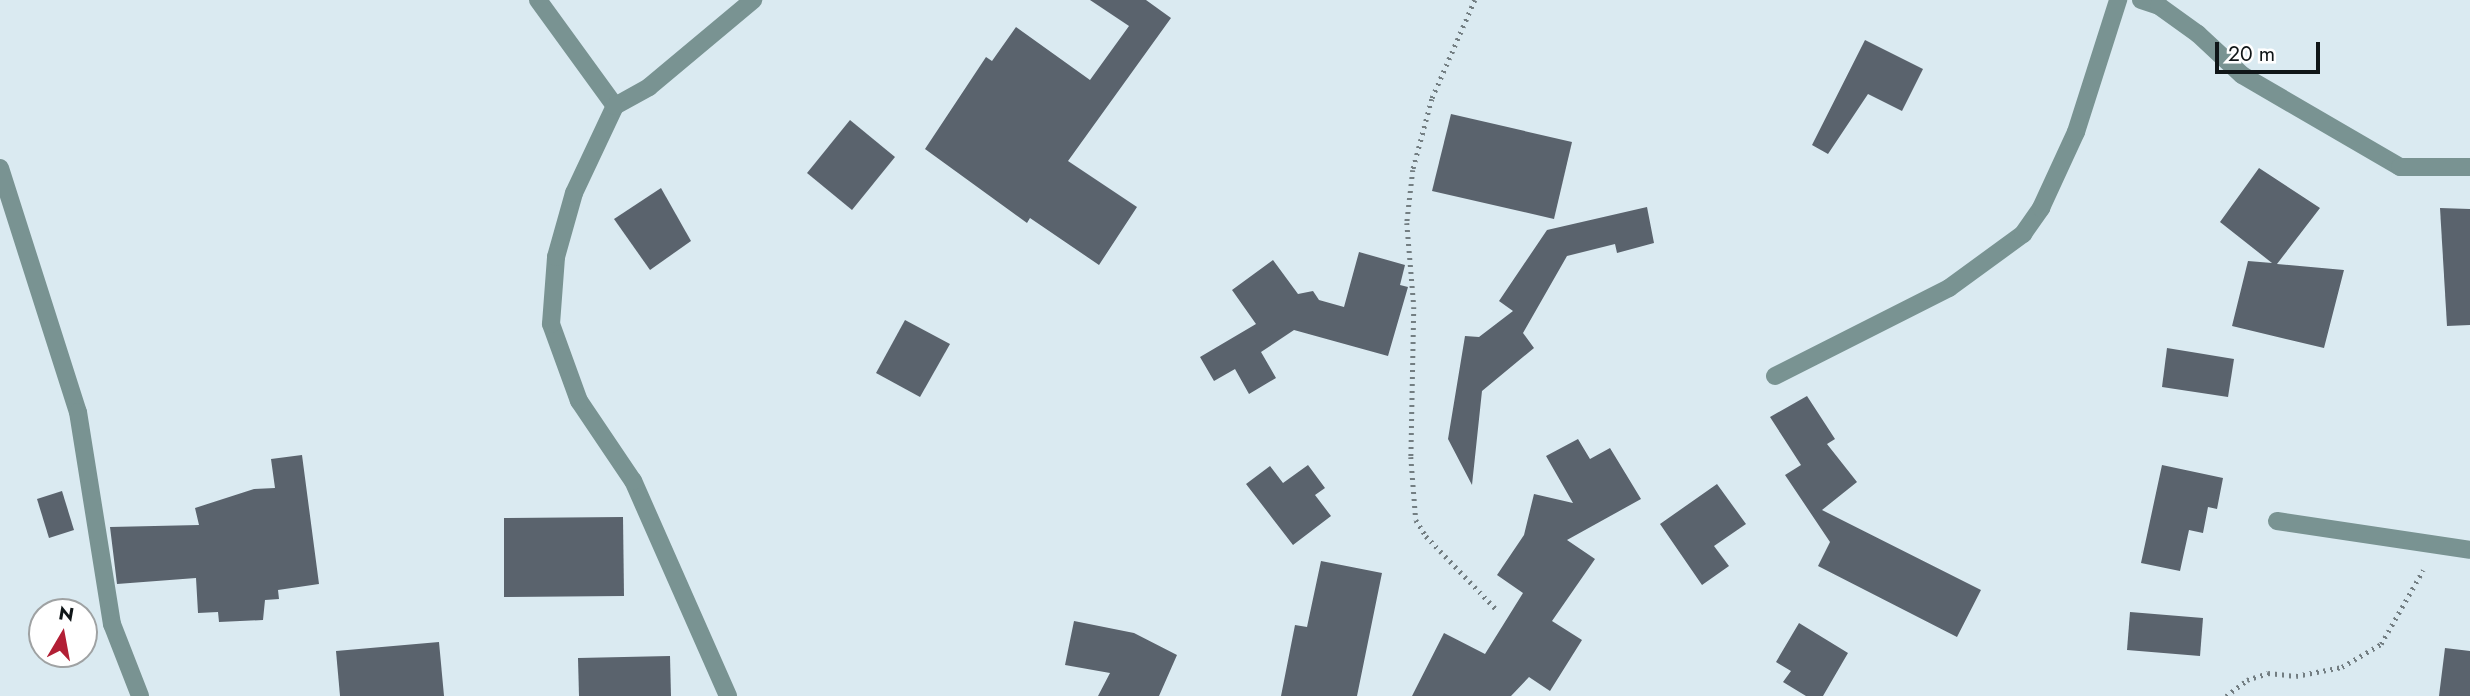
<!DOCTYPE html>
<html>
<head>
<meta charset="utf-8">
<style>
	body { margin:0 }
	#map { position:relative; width:2470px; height:696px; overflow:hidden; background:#daeaf1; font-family:Jost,sans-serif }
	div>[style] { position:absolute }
	.building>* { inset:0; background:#5a636d }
	.path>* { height:4.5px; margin-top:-2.25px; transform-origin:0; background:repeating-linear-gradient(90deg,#737e82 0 2px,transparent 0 7px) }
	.minor>* { height:18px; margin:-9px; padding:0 9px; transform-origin:9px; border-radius:9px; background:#799392 }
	span { translate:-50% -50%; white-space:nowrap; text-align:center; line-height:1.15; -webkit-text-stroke:7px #fff; paint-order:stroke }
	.north { position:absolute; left:28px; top:598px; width:70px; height:70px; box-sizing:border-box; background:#fff; border:2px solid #9fa2a3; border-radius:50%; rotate:10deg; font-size:19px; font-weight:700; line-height:28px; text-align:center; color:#101618 }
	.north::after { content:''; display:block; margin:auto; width:24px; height:32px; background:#b21f35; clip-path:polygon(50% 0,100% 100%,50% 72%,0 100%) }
	.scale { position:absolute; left:2215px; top:42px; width:105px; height:32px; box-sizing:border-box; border:4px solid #101618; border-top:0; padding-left:9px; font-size:21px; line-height:24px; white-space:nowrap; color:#101618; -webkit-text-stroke:5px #fff; paint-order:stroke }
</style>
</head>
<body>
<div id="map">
	<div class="building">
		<div style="clip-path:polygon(1090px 0,1146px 0,1171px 18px,1068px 161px,1137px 207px,1099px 265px,1030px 218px,1027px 223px,925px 149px,986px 57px,992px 61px,1016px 27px,1090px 80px,1129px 26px)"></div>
		<div style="clip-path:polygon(1865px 40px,1923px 69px,1902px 111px,1868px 94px,1828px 154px,1812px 145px)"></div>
		<div style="clip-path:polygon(1451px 114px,1572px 142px,1554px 219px,1432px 191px)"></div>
		<div style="clip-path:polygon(850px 120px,895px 157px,852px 210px,807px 173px)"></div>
		<div style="clip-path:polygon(2259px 168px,2320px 208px,2277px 264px,2344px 270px,2324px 348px,2232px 326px,2248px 261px,2272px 263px,2220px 222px)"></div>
		<div style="clip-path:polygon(661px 188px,691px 241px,650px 270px,614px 219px)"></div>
		<div style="clip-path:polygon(1647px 207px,1654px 243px,1617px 253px,1615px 244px,1567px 256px,1523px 333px,1534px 348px,1482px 391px,1472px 485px,1448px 439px,1465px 336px,1479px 337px,1513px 311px,1499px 301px,1547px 230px)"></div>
		<div style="clip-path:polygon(2440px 208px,2470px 209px,2470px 325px,2447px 326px)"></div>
		<div style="clip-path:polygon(1359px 252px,1405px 265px,1400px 285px,1408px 287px,1388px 356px,1294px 330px,1261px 352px,1276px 378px,1249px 394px,1235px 369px,1214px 381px,1200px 357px,1256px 324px,1232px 290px,1273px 260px,1298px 294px,1313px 291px,1319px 300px,1344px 307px)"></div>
		<div style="clip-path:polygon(905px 320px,950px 344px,920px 397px,876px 373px)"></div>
		<div style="clip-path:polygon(2167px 348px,2234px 359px,2228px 397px,2162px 387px)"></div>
		<div style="clip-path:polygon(1807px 396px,1835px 439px,1827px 444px,1857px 482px,1822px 510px,1981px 590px,1957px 637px,1818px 566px,1830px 542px,1785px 475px,1801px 465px,1770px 417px)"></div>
		<div style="clip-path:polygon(1578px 439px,1590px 459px,1610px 448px,1641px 499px,1567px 540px,1595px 559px,1552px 621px,1582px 640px,1550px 691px,1529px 677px,1511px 696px,1412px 696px,1444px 633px,1485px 654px,1523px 593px,1497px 575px,1524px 535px,1534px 494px,1573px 503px,1546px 456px)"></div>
		<div style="clip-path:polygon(302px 455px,319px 584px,278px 590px,279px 599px,265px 600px,263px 620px,219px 622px,218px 612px,198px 613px,196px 578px,117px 584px,110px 527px,199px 525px,195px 508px,254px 489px,275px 488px,271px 459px)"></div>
		<div style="clip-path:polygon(1308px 465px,1325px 488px,1315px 495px,1331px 516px,1293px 545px,1246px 484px,1270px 466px,1283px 483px)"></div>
		<div style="clip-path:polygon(2162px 465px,2223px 478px,2217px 509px,2208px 507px,2203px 533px,2189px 530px,2180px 571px,2141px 563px)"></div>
		<div style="clip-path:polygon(1717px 484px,1746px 524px,1714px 546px,1729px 566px,1702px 585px,1660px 524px)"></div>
		<div style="clip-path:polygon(62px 491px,74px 530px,49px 538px,37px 499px)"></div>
		<div style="clip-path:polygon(623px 517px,624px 596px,504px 597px,504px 518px)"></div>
		<div style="clip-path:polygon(1321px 561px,1382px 573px,1357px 696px,1281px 696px,1295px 625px,1307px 627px)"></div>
		<div style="clip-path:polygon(2130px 612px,2203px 618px,2200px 656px,2127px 650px)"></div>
		<div style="clip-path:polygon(1074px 621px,1134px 633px,1177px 655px,1159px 696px,1098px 696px,1110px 673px,1065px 665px)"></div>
		<div style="clip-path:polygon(1799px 623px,1848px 653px,1823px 696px,1806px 696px,1783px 682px,1791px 671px,1776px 662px)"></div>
		<div style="clip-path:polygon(439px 642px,444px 696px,340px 696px,336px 651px)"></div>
		<div style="clip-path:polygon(2445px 648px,2470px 651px,2470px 696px,2439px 696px)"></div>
		<div style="clip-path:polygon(670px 656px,671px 696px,579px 696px,578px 658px)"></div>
	</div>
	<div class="path">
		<div style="left:1475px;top:0;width:108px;rotate:113.5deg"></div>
		<div style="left:1432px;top:99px;width:73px;rotate:105deg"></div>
		<div style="left:1413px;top:170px;width:53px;rotate:96.5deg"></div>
		<div style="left:1407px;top:223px;width:84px;rotate:85.2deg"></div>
		<div style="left:1414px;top:307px;width:150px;rotate:91.1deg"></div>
		<div style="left:1411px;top:457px;width:63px;rotate:85.5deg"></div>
		<div style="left:1416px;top:520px;width:19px;rotate:58deg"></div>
		<div style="left:1426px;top:536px;width:104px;rotate:46.2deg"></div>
		<div style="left:2226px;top:696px;width:26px;rotate:-37deg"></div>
		<div style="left:2247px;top:680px;width:22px;rotate:-18deg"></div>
		<div style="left:2268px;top:673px;width:28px;rotate:6deg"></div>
		<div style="left:2296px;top:676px;width:47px;rotate:-11.1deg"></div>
		<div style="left:2342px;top:667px;width:45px;rotate:-30.5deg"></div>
		<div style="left:2381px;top:644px;width:85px;rotate:-60.4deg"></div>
	</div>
	<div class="minor">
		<div style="left:538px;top:0;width:131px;rotate:54deg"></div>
		<div style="left:2141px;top:0;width:19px;rotate:18deg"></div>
		<div style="left:2159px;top:6px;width:48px;rotate:35.7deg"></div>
		<div style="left:2198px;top:34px;width:60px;rotate:43deg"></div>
		<div style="left:2242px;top:75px;width:183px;rotate:30.2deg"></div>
		<div style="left:2400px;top:167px;width:70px"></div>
		<div style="left:0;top:168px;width:256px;rotate:72.3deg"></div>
		<div style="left:78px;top:412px;width:215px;rotate:80.9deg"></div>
		<div style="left:112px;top:624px;width:77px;rotate:68.7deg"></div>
		<div style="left:1775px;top:376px;width:195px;rotate:-26.8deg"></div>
		<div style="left:1949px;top:288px;width:92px;rotate:-36.1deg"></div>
		<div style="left:2023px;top:234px;width:32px;rotate:-55deg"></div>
		<div style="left:2041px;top:208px;width:84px;rotate:-65.3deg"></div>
		<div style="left:2076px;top:132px;width:139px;rotate:-72.3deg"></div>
		<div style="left:2277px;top:521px;width:195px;rotate:8.5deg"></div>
		<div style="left:728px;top:696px;width:235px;rotate:-113.8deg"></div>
		<div style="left:633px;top:481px;width:97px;rotate:-124deg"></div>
		<div style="left:579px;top:401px;width:82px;rotate:-110deg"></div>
		<div style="left:551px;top:324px;width:67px;rotate:-85.7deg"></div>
		<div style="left:556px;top:257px;width:66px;rotate:-74.3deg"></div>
		<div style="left:574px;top:193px;width:96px;rotate:-64.8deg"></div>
		<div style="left:615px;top:106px;width:39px;rotate:-29deg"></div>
		<div style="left:649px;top:87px;width:136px;rotate:-39.9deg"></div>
	</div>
	<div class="north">N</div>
	<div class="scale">20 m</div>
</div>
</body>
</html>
